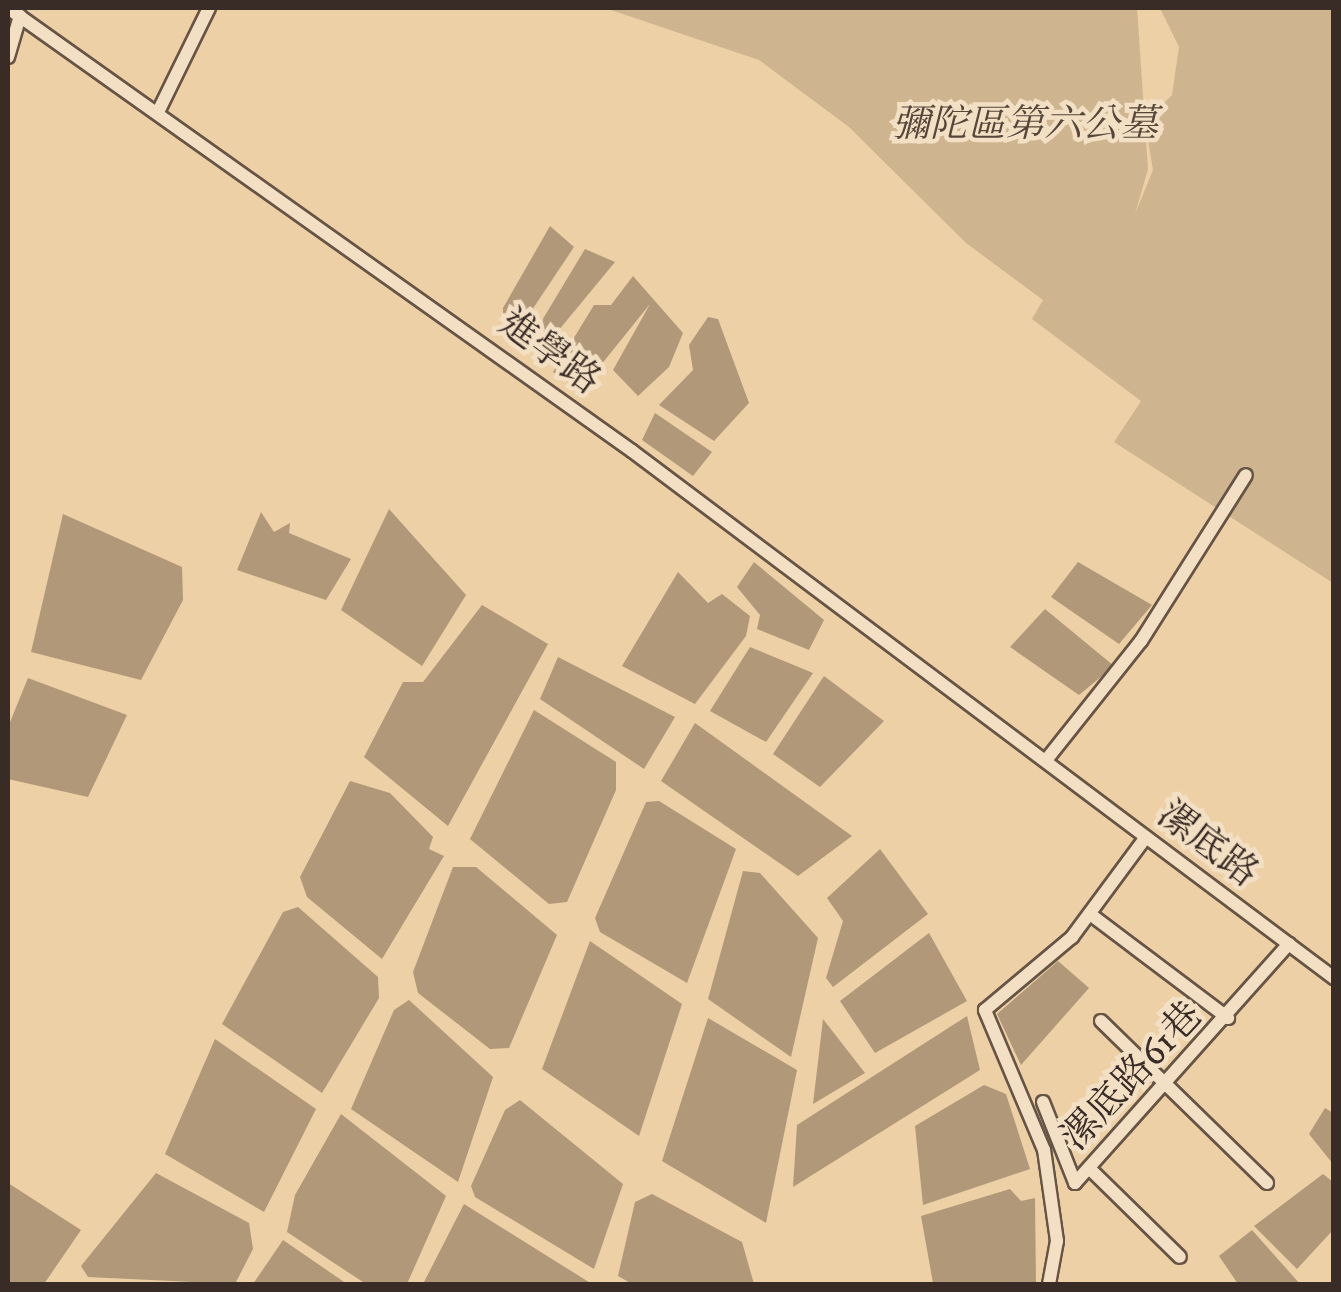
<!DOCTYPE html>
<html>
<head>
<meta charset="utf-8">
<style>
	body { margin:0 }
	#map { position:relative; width:1341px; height:1292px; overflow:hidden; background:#edd0a5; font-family:"IM FELL DW Pica","Noto Serif TC",serif }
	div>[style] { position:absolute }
	.green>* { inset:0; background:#ceb48f }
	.water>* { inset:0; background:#b09879 }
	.roads { filter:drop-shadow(2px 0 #665445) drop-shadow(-2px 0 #665445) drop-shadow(0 2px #665445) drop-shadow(0 -2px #665445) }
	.minor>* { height:12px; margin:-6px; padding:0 6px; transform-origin:6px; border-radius:6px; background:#f3e0c4 }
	span { translate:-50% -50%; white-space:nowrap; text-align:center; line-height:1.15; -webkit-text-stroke:9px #f3e0c4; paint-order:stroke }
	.park-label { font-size:38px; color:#57463a; font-style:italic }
	.street-label { font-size:38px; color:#392b25 }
	.frame { position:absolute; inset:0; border:10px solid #392b25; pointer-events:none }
</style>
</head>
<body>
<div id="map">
	<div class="green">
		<div style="clip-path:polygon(605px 8px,1137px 8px,1148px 169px,1135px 214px,1153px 170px,1145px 122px,1172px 95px,1179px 47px,1160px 8px,1333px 8px,1333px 583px,1114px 442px,1141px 401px,1032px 319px,1043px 300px,966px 243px,849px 127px,759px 60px)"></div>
	</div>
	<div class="water">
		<div style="clip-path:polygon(550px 226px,574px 247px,518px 331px,503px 326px,503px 308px)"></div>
		<div style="clip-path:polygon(585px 249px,615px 262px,544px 348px,529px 342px)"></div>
		<div style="clip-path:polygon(633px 276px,683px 333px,669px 367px,638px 396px,613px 370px,650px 304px,580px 391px,553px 372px,594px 305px,611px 305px)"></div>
		<div style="clip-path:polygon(708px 317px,718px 319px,749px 403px,714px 441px,659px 405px,693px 370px,689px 345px)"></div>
		<div style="clip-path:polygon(655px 413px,712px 452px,693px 476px,642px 440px)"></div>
		<div style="clip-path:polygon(389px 509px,466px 595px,422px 666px,341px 610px)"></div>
		<div style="clip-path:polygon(261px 512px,274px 532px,290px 523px,289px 533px,351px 559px,326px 600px,237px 570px)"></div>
		<div style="clip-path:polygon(63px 514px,182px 567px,183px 600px,141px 680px,31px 652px)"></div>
		<div style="clip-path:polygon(754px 562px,824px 620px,809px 650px,757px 629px,760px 615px,737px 587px)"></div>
		<div style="clip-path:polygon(1078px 562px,1152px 605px,1119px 644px,1051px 597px)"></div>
		<div style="clip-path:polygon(678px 572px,708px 603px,722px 594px,750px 616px,746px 636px,695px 704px,622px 666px)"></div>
		<div style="clip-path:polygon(482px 605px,548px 644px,448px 826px,364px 757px,403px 682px,423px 682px)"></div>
		<div style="clip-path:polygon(1045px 609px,1114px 666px,1079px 695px,1010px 647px)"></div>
		<div style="clip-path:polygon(750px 647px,813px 673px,766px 742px,710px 711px)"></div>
		<div style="clip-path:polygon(558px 657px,675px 717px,644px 769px,540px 699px)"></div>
		<div style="clip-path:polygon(824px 676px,884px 721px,820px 787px,773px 754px)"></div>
		<div style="clip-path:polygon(28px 678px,127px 715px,88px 797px,8px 779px,8px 727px)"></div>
		<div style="clip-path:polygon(534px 710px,616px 762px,616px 790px,567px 902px,549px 904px,470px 839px)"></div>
		<div style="clip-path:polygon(695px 723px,852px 836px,798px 876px,661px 781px)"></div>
		<div style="clip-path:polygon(350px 781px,390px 793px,433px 837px,429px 849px,444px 856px,382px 959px,307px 897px,300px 877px)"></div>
		<div style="clip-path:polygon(659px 801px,736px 849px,687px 983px,600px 932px,595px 918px,646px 802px)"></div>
		<div style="clip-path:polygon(880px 849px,928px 914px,833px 987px,826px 978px,843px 921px,827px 898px)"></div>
		<div style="clip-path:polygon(453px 867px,476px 867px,557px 935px,509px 1048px,490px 1049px,418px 993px,413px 972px)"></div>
		<div style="clip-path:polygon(743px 871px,760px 873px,818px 938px,791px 1057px,708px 999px)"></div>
		<div style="clip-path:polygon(298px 907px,378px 977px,379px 998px,322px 1093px,222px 1024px,283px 912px)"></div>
		<div style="clip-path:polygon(929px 933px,967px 1001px,875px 1053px,840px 1001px)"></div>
		<div style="clip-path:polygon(590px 941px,682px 1004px,639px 1136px,542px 1069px)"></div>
		<div style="clip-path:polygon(1058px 961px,1089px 988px,1021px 1065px,997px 1014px)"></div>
		<div style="clip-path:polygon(409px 1000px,493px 1077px,458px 1182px,351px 1109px,394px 1010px)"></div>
		<div style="clip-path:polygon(967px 1016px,980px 1070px,793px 1187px,797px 1125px)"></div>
		<div style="clip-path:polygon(708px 1018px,797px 1070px,766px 1223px,662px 1161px)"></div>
		<div style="clip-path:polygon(823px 1019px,865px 1073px,813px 1104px)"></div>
		<div style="clip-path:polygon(215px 1039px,316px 1109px,264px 1212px,165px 1154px)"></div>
		<div style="clip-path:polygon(984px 1085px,1006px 1094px,1030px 1169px,923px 1205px,915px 1126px)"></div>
		<div style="clip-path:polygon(520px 1100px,623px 1184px,594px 1269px,475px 1197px,471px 1186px,505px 1110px)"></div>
		<div style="clip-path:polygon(1325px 1108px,1333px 1113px,1333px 1164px,1309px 1134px)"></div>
		<div style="clip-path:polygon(341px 1114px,446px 1196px,407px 1284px,366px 1284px,287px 1232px,295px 1195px)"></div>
		<div style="clip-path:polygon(156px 1173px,249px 1223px,253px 1249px,235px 1284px,88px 1277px,81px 1266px)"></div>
		<div style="clip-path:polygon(1323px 1174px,1333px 1182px,1333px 1230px,1297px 1269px,1254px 1226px)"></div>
		<div style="clip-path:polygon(8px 1183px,81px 1230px,44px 1284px,8px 1284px)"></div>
		<div style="clip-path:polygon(1010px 1189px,1021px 1201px,1035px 1198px,1036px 1284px,933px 1283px,921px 1216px)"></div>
		<div style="clip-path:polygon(652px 1194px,742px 1242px,754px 1284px,632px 1284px,618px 1276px,635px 1202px)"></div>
		<div style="clip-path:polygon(464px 1204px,592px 1284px,423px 1284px)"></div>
		<div style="clip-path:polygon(1252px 1230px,1300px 1284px,1238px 1284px,1219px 1256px)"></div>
		<div style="clip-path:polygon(283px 1240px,347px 1284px,253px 1284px)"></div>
	</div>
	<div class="roads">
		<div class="minor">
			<div style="left:8px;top:8px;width:765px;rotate:35.37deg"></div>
			<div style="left:632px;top:451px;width:878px;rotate:36.9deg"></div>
			<div style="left:8px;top:57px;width:43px;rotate:-73.7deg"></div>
			<div style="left:159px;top:110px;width:114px;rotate:-63.9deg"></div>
			<div style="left:1047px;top:759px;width:151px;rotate:-51.5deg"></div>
			<div style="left:1141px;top:641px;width:196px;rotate:-57.7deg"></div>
			<div style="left:1090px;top:914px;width:173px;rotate:37deg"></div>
			<div style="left:1101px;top:1021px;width:232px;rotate:44.3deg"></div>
			<div style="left:1043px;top:1102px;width:87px;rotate:68.4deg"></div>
			<div style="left:1075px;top:1183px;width:321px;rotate:-48.2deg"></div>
			<div style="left:1089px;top:1168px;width:127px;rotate:44.4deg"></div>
			<div style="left:1049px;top:1284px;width:44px;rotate:-79.5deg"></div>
			<div style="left:1057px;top:1241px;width:92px;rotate:-98.1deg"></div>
			<div style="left:1044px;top:1150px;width:152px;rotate:-112.9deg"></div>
			<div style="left:985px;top:1010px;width:114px;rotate:-40deg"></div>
			<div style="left:1072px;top:937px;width:124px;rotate:-53.5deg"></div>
		</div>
	</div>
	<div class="park-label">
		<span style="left:1025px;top:126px">彌陀區第六公墓</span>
	</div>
	<div class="street-label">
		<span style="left:549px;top:353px;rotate:36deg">進學路</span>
		<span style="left:1207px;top:845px;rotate:37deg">漯底路</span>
		<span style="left:1133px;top:1077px;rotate:-47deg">漯底路61巷</span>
	</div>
	<div class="frame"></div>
</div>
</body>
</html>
